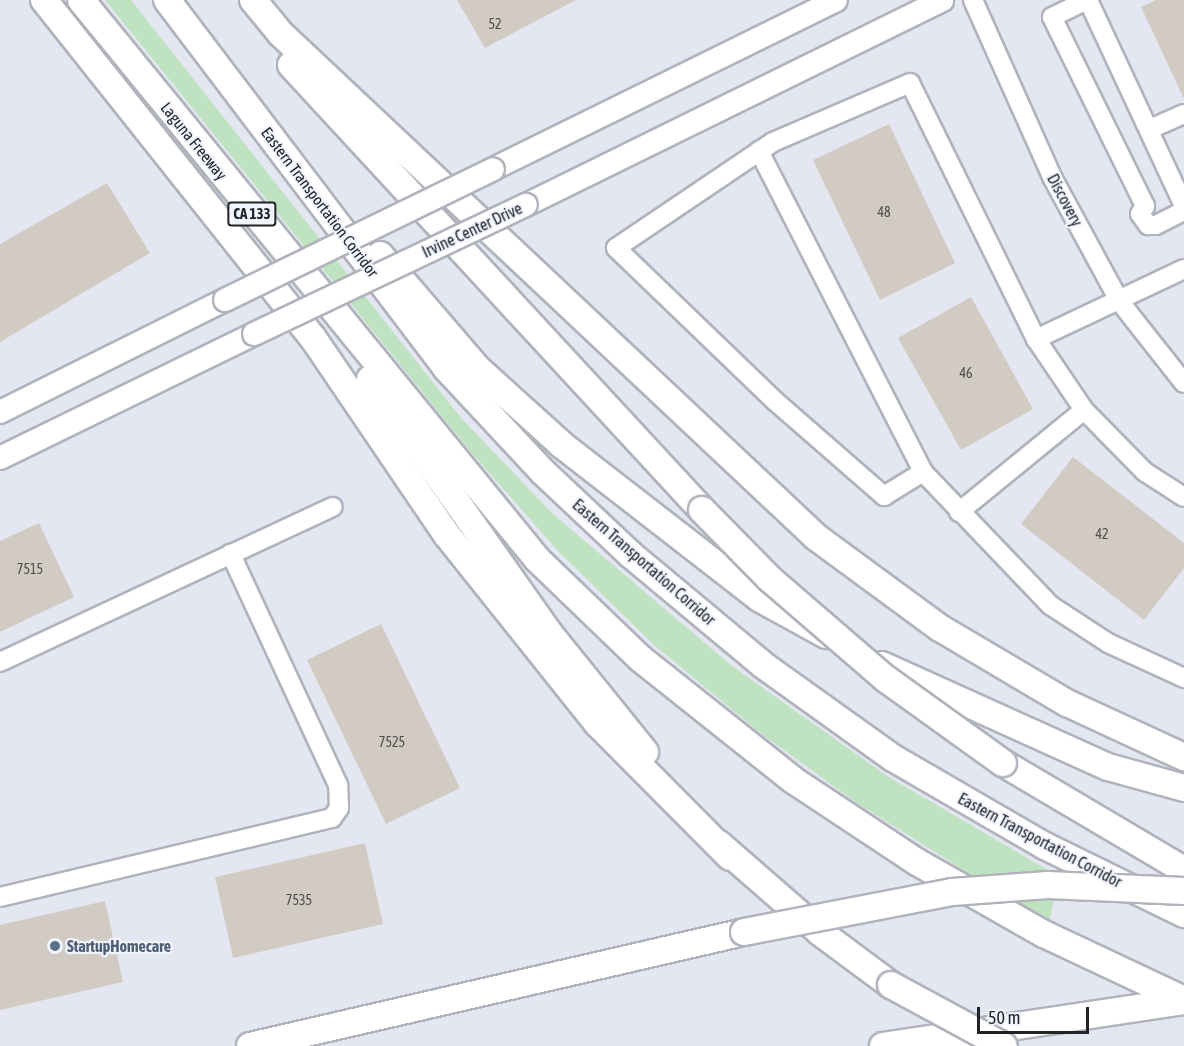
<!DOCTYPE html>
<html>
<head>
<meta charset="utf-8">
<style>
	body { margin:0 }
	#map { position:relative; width:1184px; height:1046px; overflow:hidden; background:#e4e7f1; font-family:"Asap Condensed",sans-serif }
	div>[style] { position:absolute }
	.green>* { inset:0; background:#bfe2c1 }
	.building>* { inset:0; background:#d2cbc3 }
	.roads { filter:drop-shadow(2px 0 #b0b3bc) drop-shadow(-2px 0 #b0b3bc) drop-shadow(0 2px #b0b3bc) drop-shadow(0 -2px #b0b3bc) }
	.minor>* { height:18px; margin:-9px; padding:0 9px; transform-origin:9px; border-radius:9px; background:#fff }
	.major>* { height:22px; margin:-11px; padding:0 11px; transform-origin:11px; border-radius:11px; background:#fff }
	.highway>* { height:26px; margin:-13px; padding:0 13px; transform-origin:13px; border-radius:13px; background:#fff }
	.bridges { filter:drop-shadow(2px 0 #b0b3bc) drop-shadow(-2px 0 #b0b3bc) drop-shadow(0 2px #b0b3bc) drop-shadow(0 -2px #b0b3bc) }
	.major-bridge>* { height:22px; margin:-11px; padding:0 11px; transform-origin:11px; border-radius:11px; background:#fff }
	.highway-bridge>* { height:26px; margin:-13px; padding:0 13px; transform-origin:13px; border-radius:13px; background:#fff }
	.dots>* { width:16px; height:16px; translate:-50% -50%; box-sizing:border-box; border:3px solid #f1f4fe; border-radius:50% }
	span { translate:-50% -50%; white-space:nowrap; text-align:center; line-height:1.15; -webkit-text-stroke:4.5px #f1f4fe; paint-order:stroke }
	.number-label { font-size:14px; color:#4e4d4d }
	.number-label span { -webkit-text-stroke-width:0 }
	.shield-label span { padding:2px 4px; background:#f1f4fe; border:2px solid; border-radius:4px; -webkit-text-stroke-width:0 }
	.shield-label { font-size:15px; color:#222326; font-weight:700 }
	.street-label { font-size:16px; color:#222326 }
	.service-label { font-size:16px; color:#4e5e75; font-weight:700 }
	.left { translate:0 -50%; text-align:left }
	.scale { position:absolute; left:977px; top:1007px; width:112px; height:27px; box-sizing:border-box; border:3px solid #222326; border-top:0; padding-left:8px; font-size:18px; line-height:21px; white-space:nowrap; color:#222326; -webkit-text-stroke:4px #f1f4fe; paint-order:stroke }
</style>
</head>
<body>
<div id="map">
	<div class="green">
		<div style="clip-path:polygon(105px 0,131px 0,462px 419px,553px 514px,732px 666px,887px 776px,1058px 876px,1049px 924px,851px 799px,758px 731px,654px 645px,559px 552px,470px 451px)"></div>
	</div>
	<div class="building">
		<div style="clip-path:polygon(457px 0,576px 0,485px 48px)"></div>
		<div style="clip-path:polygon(1156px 0,1184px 0,1184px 99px,1141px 7px)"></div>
		<div style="clip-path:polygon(889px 124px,955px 263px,880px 300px,813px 160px)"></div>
		<div style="clip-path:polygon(107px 183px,150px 253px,0 342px,0 244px)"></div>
		<div style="clip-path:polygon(971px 297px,1033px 409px,961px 450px,898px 338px)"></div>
		<div style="clip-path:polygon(1073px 457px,1184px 543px,1184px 568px,1144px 620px,1021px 524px)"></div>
		<div style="clip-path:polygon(39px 523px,74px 597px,0 632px,0 541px)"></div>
		<div style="clip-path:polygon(381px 624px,460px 788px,386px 824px,307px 660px)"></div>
		<div style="clip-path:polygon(365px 843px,383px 924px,233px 958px,215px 877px)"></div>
		<div style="clip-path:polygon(105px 901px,123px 982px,0 1010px,0 925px)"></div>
	</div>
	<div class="roads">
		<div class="minor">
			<div style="left:973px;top:0;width:194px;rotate:65.9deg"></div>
			<div style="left:1052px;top:177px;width:142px;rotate:61.5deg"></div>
			<div style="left:1120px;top:302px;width:103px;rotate:51.7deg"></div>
			<div style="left:1087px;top:0;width:39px;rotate:154deg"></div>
			<div style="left:1052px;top:17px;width:211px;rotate:63.8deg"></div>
			<div style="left:1145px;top:206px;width:9px;rotate:122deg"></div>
			<div style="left:1140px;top:214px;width:14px;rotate:54deg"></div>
			<div style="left:1148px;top:225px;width:8px"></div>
			<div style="left:1156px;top:225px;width:31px;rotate:-27deg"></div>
			<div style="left:1088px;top:0;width:227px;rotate:65deg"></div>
			<div style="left:1150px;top:129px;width:37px;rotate:-24deg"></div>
			<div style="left:759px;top:151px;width:360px;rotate:62.9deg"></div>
			<div style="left:1184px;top:269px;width:164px;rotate:154.7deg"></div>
			<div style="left:1036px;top:339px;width:86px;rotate:55.9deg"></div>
			<div style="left:1084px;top:410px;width:87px;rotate:45.5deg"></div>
			<div style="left:1145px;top:472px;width:46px;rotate:32.7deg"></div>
			<div style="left:1036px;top:339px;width:285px;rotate:-116.2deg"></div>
			<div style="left:910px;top:83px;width:149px;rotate:156.7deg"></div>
			<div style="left:773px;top:142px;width:189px;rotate:146deg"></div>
			<div style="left:616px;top:248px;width:221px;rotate:43.9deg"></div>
			<div style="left:775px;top:401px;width:145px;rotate:41.1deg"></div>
			<div style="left:884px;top:496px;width:46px;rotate:-31.6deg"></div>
			<div style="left:923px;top:472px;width:184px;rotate:46.3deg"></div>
			<div style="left:1050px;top:605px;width:69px;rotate:33.2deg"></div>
			<div style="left:1108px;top:643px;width:84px;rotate:24.7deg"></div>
			<div style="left:959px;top:512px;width:161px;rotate:-39.2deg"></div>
			<div style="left:0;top:662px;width:367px;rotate:-25deg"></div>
			<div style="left:0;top:897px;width:341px;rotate:-13.4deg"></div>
			<div style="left:332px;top:818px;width:12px;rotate:-55deg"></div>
			<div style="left:339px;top:808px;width:23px;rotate:-92deg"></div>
			<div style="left:338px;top:785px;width:255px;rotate:-114.9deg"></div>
		</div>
		<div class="major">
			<div style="left:493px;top:169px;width:382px;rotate:-26.2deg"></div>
			<div style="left:526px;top:205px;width:464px;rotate:-26.2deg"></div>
			<div style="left:0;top:412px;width:251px;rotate:-26.5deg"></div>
			<div style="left:0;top:458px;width:283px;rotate:-26deg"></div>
		</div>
		<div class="highway">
			<div style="left:44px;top:0;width:432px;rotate:51.5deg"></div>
			<div style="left:313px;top:338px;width:238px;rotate:55.8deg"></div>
			<div style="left:447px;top:535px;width:242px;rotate:51.4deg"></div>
			<div style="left:598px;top:724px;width:187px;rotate:45.2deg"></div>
			<div style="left:81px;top:0;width:721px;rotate:50.79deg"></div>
			<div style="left:537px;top:559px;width:144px;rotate:43.9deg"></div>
			<div style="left:641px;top:659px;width:194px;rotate:38.5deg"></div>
			<div style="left:793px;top:780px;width:149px;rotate:33.5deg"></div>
			<div style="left:917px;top:862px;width:146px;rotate:29.6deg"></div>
			<div style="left:1044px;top:934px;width:155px;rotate:25.2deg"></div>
			<div style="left:167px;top:0;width:462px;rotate:52.8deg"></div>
			<div style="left:446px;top:368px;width:142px;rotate:47deg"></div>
			<div style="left:543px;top:472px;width:120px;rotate:43.3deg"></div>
			<div style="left:630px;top:554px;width:173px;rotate:39.8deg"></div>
			<div style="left:763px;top:665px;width:160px;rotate:35.6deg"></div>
			<div style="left:893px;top:758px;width:176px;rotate:30.1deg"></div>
			<div style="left:1045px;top:846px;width:155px;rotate:26.1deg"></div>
			<div style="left:253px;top:0;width:44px;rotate:50.5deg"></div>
			<div style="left:281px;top:34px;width:734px;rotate:43.23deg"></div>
			<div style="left:816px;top:537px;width:154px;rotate:36.3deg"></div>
			<div style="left:940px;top:628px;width:147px;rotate:30.6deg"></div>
			<div style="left:1067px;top:703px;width:129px;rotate:24.8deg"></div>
			<div style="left:291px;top:65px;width:606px;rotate:47.27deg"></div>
			<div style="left:380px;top:255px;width:150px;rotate:49.3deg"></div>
			<div style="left:478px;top:369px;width:113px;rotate:42.1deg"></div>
			<div style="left:562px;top:445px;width:249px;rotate:37.8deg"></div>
			<div style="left:759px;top:598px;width:77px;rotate:28.9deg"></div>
			<div style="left:370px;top:379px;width:311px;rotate:54.8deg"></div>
			<div style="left:549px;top:633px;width:153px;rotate:51.1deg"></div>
			<div style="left:882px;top:665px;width:248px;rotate:24.3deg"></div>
			<div style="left:1108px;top:767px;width:79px;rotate:15.4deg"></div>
			<div style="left:1003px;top:763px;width:210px;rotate:30.6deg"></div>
			<div style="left:719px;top:844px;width:135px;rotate:41.1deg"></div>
			<div style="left:821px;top:933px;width:87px;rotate:36.6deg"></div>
			<div style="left:250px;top:1046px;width:507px;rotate:-12.99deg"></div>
			<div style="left:883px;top:1046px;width:304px;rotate:-8.5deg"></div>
		</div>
	</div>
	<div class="bridges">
		<div class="major-bridge">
			<div style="left:225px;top:300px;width:298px;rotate:-26deg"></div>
			<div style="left:254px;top:334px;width:301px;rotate:-25.4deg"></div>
		</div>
		<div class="highway-bridge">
			<div style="left:702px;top:510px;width:97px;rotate:45.4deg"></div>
			<div style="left:770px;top:579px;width:153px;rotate:40.8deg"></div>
			<div style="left:886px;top:679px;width:144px;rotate:35.7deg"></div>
			<div style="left:744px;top:932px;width:212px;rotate:-10.9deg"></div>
			<div style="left:952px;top:892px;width:96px;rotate:-4.2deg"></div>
			<div style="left:1048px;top:885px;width:136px;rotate:2.5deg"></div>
			<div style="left:891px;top:985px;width:128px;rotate:28.4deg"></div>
		</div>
	</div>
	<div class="dots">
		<div style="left:55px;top:946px;background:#5c6f8a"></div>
	</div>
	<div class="number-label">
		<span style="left:495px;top:24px">52</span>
		<span style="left:884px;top:212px">48</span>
		<span style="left:966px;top:373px">46</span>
		<span style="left:1102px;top:534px">42</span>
		<span style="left:30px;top:569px">7515</span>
		<span style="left:392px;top:742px">7525</span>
		<span style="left:299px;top:900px">7535</span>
	</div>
	<div class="shield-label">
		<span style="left:252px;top:214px">CA 133</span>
	</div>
	<div class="street-label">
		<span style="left:194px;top:141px;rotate:51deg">Laguna Freeway</span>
		<span style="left:1065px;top:200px;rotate:62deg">Discovery</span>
		<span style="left:320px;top:202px;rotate:53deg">Eastern Transportation Corridor</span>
		<span style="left:472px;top:230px;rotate:-25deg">Irvine Center Drive</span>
		<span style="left:644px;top:562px;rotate:41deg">Eastern Transportation Corridor</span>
		<span style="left:1040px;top:840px;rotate:28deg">Eastern Transportation Corridor</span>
	</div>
	<div class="service-label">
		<span class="left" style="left:67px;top:946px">StartupHomecare</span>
	</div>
	<div class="scale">50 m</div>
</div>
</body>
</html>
